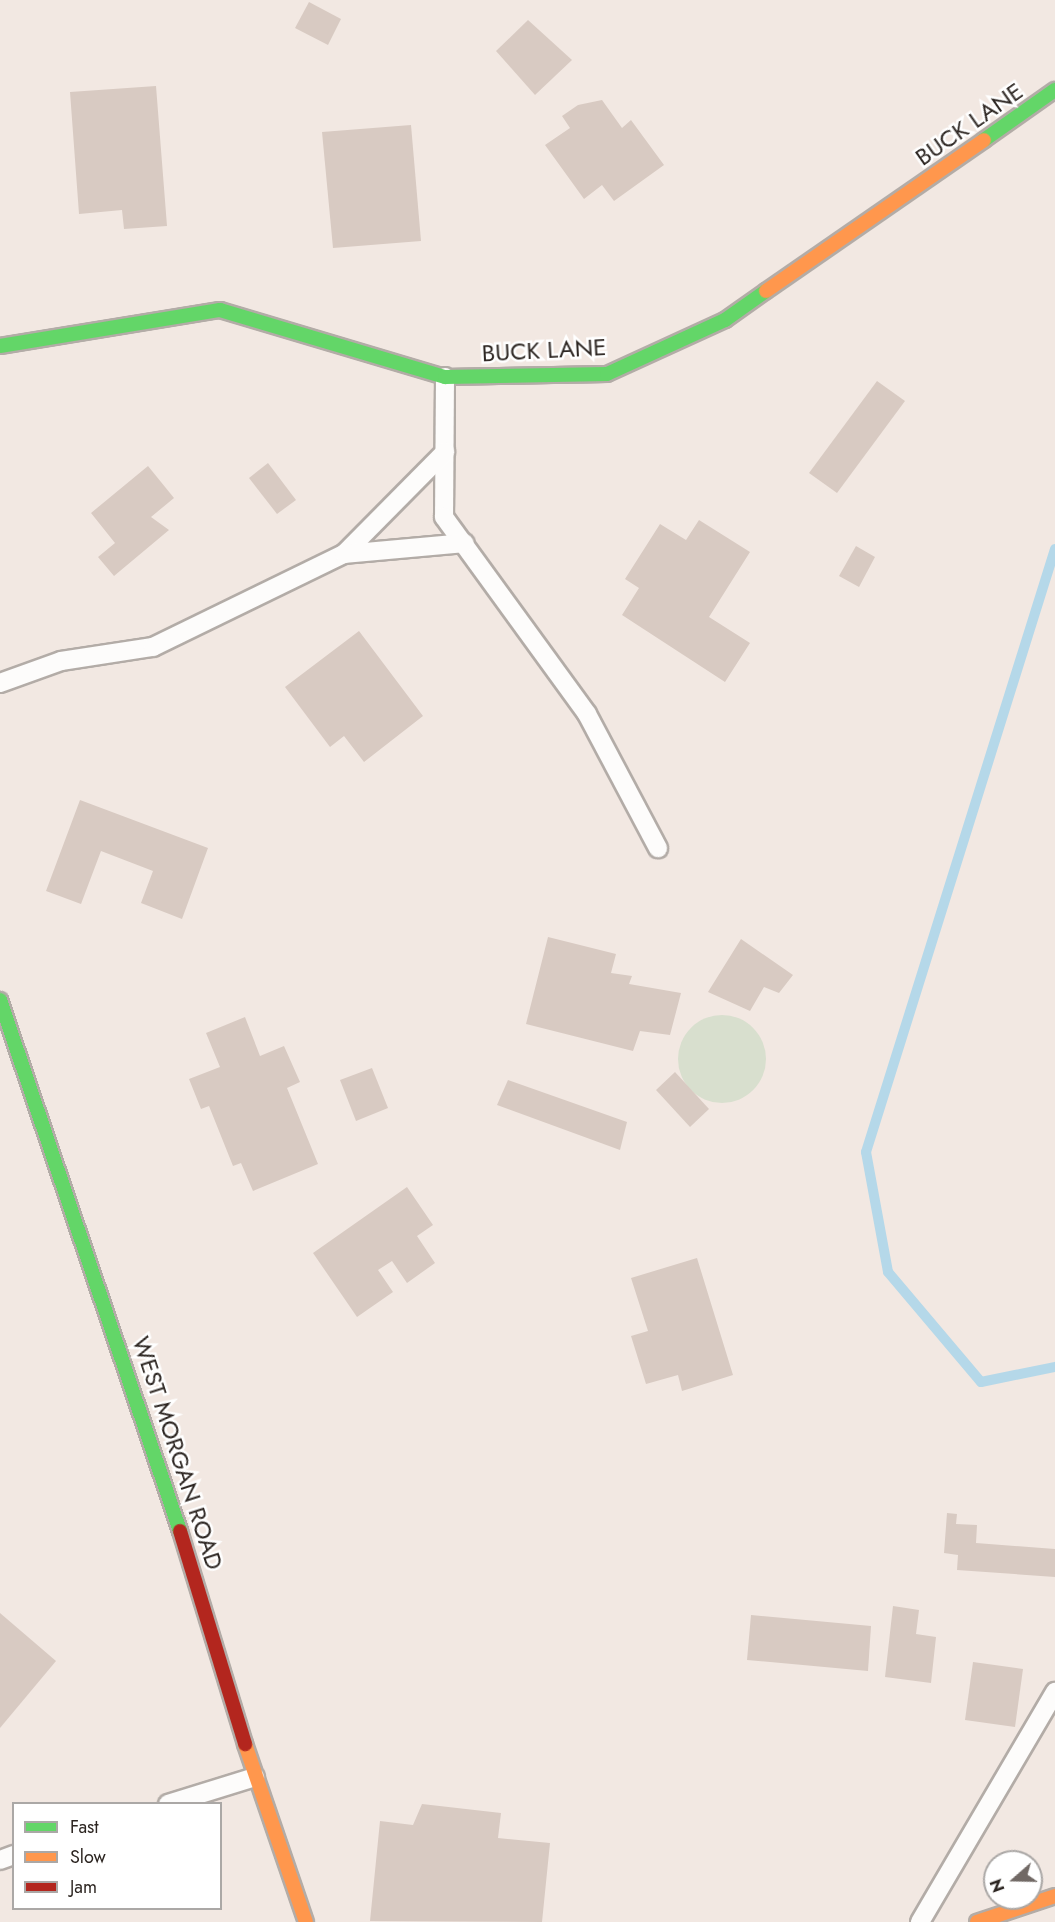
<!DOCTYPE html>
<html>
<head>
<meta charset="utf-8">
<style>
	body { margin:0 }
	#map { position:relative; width:1055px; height:1922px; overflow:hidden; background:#f2e8e2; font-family:Jost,sans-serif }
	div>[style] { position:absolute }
	.green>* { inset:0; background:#d8dfce }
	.round { border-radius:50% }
	.stream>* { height:10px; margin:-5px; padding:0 5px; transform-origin:5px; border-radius:5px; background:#b5d8e9 }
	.building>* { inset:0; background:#d8cac2 }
	.roads { filter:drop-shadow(2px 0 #b3aca7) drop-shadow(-2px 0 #b3aca7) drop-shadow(0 2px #b3aca7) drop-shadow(0 -2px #b3aca7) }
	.lane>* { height:18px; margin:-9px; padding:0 9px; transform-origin:9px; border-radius:9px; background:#fdfcfb }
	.fast>* { height:14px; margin:-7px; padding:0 7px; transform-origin:7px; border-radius:7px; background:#63d668 }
	.slow>* { height:14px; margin:-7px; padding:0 7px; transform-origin:7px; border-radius:7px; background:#ff974d }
	.jam>* { height:14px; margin:-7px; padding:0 7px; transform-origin:7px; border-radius:7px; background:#b3261e }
	span { translate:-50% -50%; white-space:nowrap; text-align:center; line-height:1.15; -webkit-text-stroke:5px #fff; paint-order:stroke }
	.street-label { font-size:24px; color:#2c2521 }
	.legend { position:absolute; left:12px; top:1802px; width:210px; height:108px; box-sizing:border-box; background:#fff; border:2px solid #aba8a6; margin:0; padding:8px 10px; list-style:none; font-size:18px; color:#2c2521 }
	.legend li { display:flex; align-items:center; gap:12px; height:30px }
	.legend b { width:30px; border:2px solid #aba8a6 }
	.north { position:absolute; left:983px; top:1850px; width:60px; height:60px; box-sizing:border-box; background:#fff; border:2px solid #aba8a6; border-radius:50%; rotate:250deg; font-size:16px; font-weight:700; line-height:24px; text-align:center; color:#2c2521 }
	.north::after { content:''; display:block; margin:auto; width:21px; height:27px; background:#716965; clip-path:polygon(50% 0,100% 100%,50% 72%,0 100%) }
</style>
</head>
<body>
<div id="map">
	<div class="green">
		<div class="round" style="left:678px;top:1015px;width:88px;height:88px"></div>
	</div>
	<div class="stream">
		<div style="left:1055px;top:549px;width:632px;rotate:107.4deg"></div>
		<div style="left:866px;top:1152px;width:122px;rotate:79.6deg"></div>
		<div style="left:888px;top:1272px;width:144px;rotate:49.8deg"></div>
		<div style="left:981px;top:1382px;width:76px;rotate:-11.5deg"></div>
	</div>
	<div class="building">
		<div style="clip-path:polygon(309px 2px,341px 19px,328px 45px,295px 28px)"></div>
		<div style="clip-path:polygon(528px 20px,572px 60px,535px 95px,496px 51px)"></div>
		<div style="clip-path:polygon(156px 86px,167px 226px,124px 229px,122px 210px,79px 214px,70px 92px)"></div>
		<div style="clip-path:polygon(602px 100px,622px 128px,631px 120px,664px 165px,614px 201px,602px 185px,584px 199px,545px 145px,570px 128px,562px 116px,578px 105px)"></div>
		<div style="clip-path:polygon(411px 125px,421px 241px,333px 248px,322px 132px)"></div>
		<div style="clip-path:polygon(877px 381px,905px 401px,837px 493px,809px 473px)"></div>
		<div style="clip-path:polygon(268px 463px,296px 500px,277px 514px,249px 478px)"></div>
		<div style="clip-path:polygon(148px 466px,174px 498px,151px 517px,169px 530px,114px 576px,98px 557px,115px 543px,91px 513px)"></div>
		<div style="clip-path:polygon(699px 520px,750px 552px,709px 617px,750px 643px,725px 682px,622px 615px,639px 588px,625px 579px,660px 524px,686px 540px)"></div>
		<div style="clip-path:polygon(856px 546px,875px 557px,859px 587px,839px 576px)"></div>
		<div style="clip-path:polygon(359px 631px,423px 716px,364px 762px,344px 736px,330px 747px,285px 687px)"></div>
		<div style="clip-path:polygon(80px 800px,208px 848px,182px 919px,141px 903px,153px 871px,101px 851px,81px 904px,46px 891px)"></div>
		<div style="clip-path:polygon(548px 937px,616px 954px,611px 973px,632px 976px,629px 984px,681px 993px,670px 1035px,640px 1031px,633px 1051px,526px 1024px)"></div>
		<div style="clip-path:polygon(741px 939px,793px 975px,779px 993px,764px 987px,750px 1011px,708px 992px)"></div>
		<div style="clip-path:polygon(245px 1017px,260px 1056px,284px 1046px,300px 1082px,287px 1088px,318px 1164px,253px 1191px,241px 1163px,233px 1166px,209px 1106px,201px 1109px,189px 1079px,220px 1067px,206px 1033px)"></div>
		<div style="clip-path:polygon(372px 1068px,388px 1108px,356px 1121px,340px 1080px)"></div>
		<div style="clip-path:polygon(675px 1072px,709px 1109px,690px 1127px,656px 1090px)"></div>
		<div style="clip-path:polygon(508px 1080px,627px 1122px,620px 1150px,497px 1105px)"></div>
		<div style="clip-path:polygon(407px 1187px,433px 1225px,417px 1236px,435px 1263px,407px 1283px,392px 1261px,378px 1270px,393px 1292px,357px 1317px,313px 1253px)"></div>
		<div style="clip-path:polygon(697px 1258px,733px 1375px,682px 1391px,678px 1375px,646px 1384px,631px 1336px,648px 1331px,631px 1278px)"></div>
		<div style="clip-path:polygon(947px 1513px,957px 1514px,956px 1524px,977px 1525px,976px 1543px,1055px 1549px,1055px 1577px,957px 1570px,958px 1555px,944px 1553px)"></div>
		<div style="clip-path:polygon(893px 1606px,919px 1610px,916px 1634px,936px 1637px,931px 1683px,885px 1677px)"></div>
		<div style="clip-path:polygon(0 1613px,56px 1661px,0 1728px)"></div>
		<div style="clip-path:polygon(751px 1615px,871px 1626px,868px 1671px,747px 1660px)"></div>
		<div style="clip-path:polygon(973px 1662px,1023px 1669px,1015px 1727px,965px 1720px)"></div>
		<div style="clip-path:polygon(422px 1804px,501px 1813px,498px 1838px,550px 1843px,542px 1922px,370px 1921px,380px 1821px,413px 1825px)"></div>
	</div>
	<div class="roads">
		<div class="lane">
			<div style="left:445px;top:377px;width:140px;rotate:90.4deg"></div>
			<div style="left:444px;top:517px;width:243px;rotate:54deg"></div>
			<div style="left:587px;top:714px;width:152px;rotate:62.1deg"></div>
			<div style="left:344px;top:554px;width:144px;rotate:-45.3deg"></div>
			<div style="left:0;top:683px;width:65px;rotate:-19.8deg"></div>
			<div style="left:61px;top:661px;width:93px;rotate:-8.7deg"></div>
			<div style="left:153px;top:647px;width:212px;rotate:-26deg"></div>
			<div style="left:344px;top:554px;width:121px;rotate:-5.2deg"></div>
			<div style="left:168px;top:1804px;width:91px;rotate:-17.2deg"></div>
			<div style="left:0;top:1860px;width:15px;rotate:-20deg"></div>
			<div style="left:920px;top:1922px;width:267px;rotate:-59.6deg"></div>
		</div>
		<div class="fast">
			<div style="left:984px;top:140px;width:87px;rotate:-35.2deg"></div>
			<div style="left:0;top:346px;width:223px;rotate:-9.3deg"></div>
			<div style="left:220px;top:310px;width:235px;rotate:16.6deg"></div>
			<div style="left:445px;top:377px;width:162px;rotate:-1.1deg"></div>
			<div style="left:607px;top:374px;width:130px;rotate:-24.6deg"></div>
			<div style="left:725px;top:320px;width:50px;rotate:-35.3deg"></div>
			<div style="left:0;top:1000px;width:561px;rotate:71.27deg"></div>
		</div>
		<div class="slow">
			<div style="left:766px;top:291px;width:265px;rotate:-34.7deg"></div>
			<div style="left:245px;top:1744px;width:188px;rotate:71.1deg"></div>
			<div style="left:977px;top:1922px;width:82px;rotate:-18.4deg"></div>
		</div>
		<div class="jam">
			<div style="left:180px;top:1531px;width:223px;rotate:73deg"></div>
		</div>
	</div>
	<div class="street-label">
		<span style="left:969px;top:124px;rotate:-35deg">BUCK LANE</span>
		<span style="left:544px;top:350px;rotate:-3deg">BUCK LANE</span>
		<span style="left:178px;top:1453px;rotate:72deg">WEST MORGAN ROAD</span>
	</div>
	<ul class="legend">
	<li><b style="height:8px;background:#63d668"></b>Fast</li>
	<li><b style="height:8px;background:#ff974d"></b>Slow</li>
	<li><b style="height:8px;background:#b3261e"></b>Jam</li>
	</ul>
	<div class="north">N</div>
</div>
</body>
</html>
